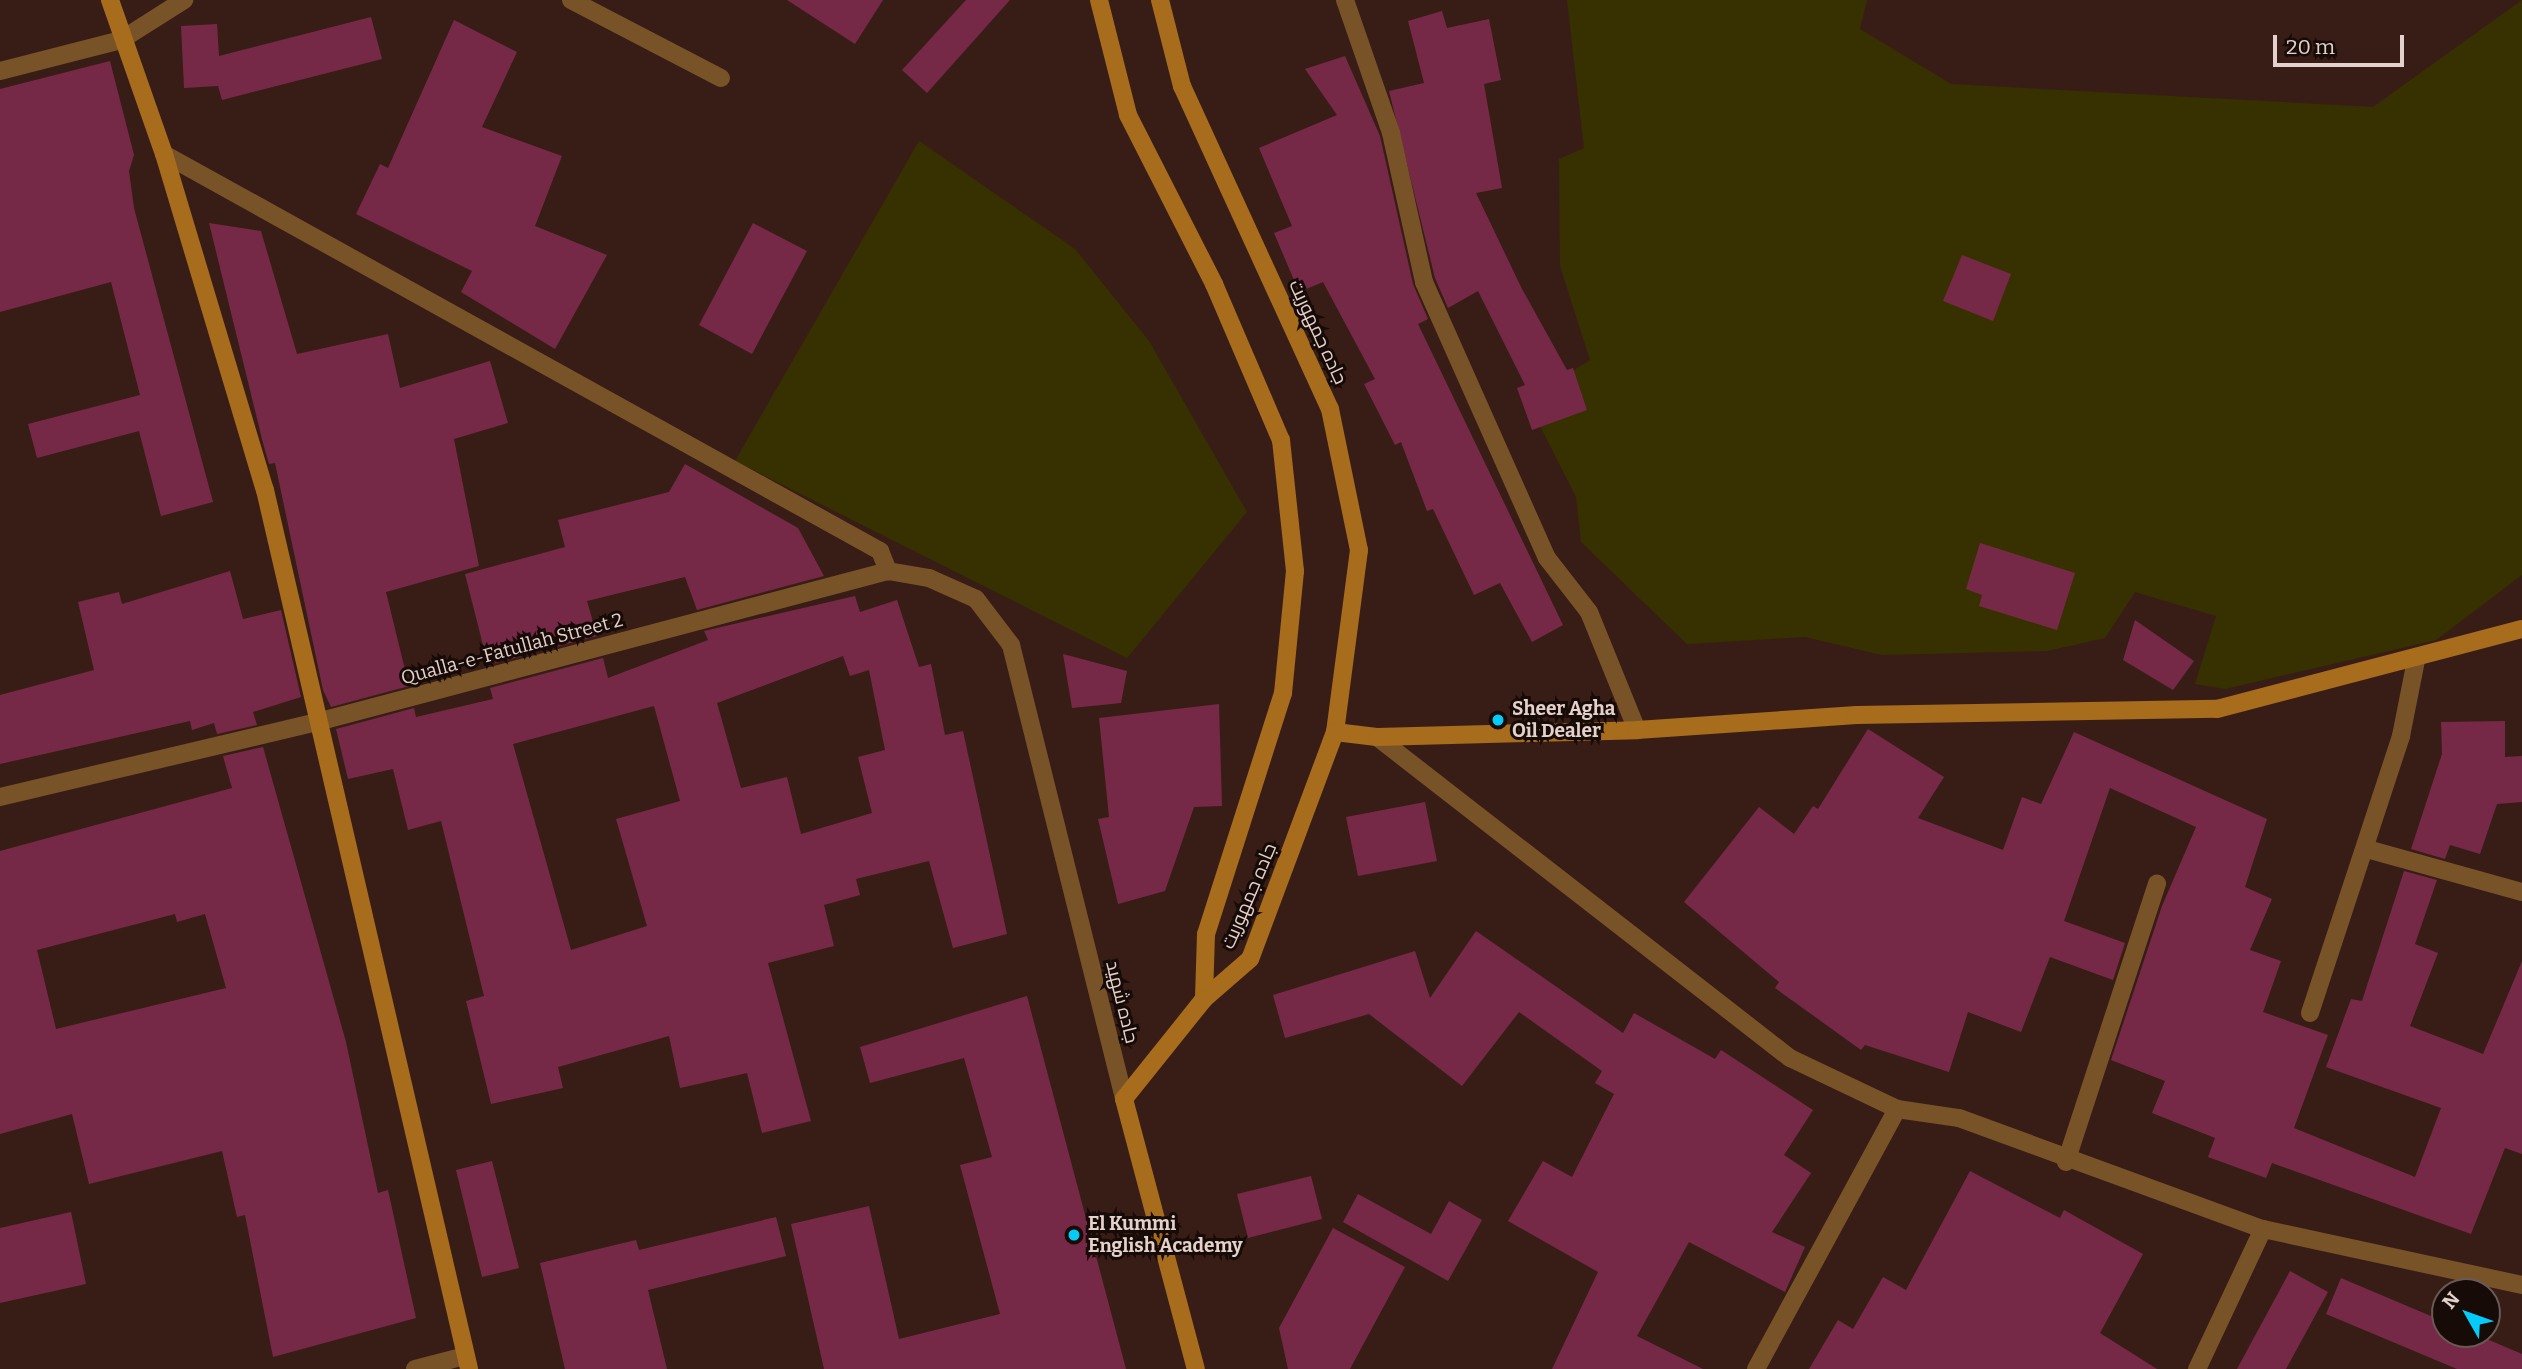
<!DOCTYPE html>
<html>
<head>
<meta charset="utf-8">
<style>
	body { margin:0 }
	#map { position:relative; width:2522px; height:1369px; overflow:hidden; background:#381d17; font-family:Bitter,Cairo,serif }
	div>[style] { position:absolute }
	.green>* { inset:0; background:#373101 }
	.building>* { inset:0; background:#762946 }
	.street>* { height:18px; margin:-9px; padding:0 9px; transform-origin:9px; border-radius:9px; background:#795328 }
	.secondary>* { height:18px; margin:-9px; padding:0 9px; transform-origin:9px; border-radius:9px; background:#a76c1c }
	.dots>* { width:19px; height:19px; translate:-50% -50%; box-sizing:border-box; border:4px solid #170b08; border-radius:50% }
	span { translate:-50% -50%; white-space:nowrap; text-align:center; line-height:1.15; -webkit-text-stroke:6px #170b08; paint-order:stroke }
	.street-label { font-size:19px; color:#e4d1cc }
	.poi-label { font-size:19px; color:#e4d1cc; font-weight:700 }
	.left { translate:0 -50%; text-align:left }
	.north { position:absolute; left:2431px; top:1278px; width:70px; height:70px; box-sizing:border-box; background:#170b08; border:2px solid #695a56; border-radius:50%; rotate:310deg; font-size:19px; font-weight:700; line-height:28px; text-align:center; color:#e4d1cc }
	.north::after { content:''; display:block; margin:auto; width:24px; height:32px; background:#05cbf9; clip-path:polygon(50% 0,100% 100%,50% 72%,0 100%) }
	.scale { position:absolute; left:2273px; top:35px; width:131px; height:32px; box-sizing:border-box; border:4px solid #e4d1cc; border-top:0; padding-left:9px; font-size:21px; line-height:24px; white-space:nowrap; color:#e4d1cc; -webkit-text-stroke:5px #170b08; paint-order:stroke }
</style>
</head>
<body>
<div id="map">
	<div class="green">
		<div style="clip-path:polygon(1567px 0,1867px 0,1860px 29px,1951px 84px,2373px 107px,2522px 0,2522px 575px,2436px 640px,2225px 689px,2195px 684px,2216px 616px,2135px 592px,2105px 638px,2047px 651px,1882px 655px,1805px 637px,1687px 644px,1581px 542px,1576px 497px,1541px 428px,1534px 395px,1590px 360px,1560px 266px,1559px 159px,1584px 148px)"></div>
		<div style="clip-path:polygon(919px 141px,1075px 249px,1149px 341px,1247px 512px,1127px 658px,735px 461px)"></div>
	</div>
	<div class="building">
		<div style="clip-path:polygon(787px 0,883px 0,855px 44px)"></div>
		<div style="clip-path:polygon(966px 0,1010px 0,927px 93px,902px 70px)"></div>
		<div style="clip-path:polygon(1442px 11px,1447px 28px,1489px 19px,1501px 80px,1484px 84px,1502px 188px,1476px 193px,1522px 289px,1567px 370px,1573px 368px,1587px 410px,1532px 430px,1517px 388px,1525px 385px,1478px 291px,1448px 308px,1435px 278px,1389px 91px,1424px 83px,1408px 21px)"></div>
		<div style="clip-path:polygon(371px 17px,382px 59px,222px 100px,218px 86px,184px 88px,181px 26px,217px 24px,219px 56px)"></div>
		<div style="clip-path:polygon(454px 20px,517px 52px,482px 127px,562px 156px,535px 226px,607px 255px,555px 349px,461px 292px,472px 271px,356px 214px,380px 164px,388px 168px)"></div>
		<div style="clip-path:polygon(1345px 56px,1380px 136px,1413px 284px,1428px 319px,1418px 324px,1563px 625px,1532px 642px,1500px 583px,1474px 595px,1433px 509px,1427px 511px,1401px 442px,1395px 445px,1364px 384px,1375px 379px,1323px 282px,1299px 292px,1274px 233px,1292px 226px,1259px 148px,1337px 115px,1305px 69px)"></div>
		<div style="clip-path:polygon(110px 61px,134px 155px,129px 171px,134px 208px,213px 502px,161px 516px,139px 431px,37px 458px,28px 424px,140px 395px,111px 282px,0 312px,0 89px)"></div>
		<div style="clip-path:polygon(209px 223px,261px 231px,297px 354px,388px 334px,400px 388px,490px 361px,508px 423px,454px 439px,479px 566px,386px 592px,409px 686px,331px 707px,323px 690px,275px 463px,269px 464px,263px 443px)"></div>
		<div style="clip-path:polygon(753px 223px,807px 251px,752px 354px,699px 325px)"></div>
		<div style="clip-path:polygon(1962px 255px,2011px 274px,1993px 321px,1943px 301px)"></div>
		<div style="clip-path:polygon(685px 464px,798px 528px,824px 576px,697px 610px,685px 577px,587px 601px,597px 636px,488px 665px,465px 574px,565px 547px,558px 520px,669px 492px)"></div>
		<div style="clip-path:polygon(1980px 543px,2075px 573px,2057px 630px,1979px 606px,1982px 595px,1966px 589px)"></div>
		<div style="clip-path:polygon(230px 571px,243px 619px,281px 610px,301px 697px,253px 712px,257px 725px,217px 734px,214px 723px,192px 730px,190px 721px,0 764px,0 695px,94px 670px,78px 602px,119px 592px,122px 604px)"></div>
		<div style="clip-path:polygon(evenodd,855px 596px,860px 612px,897px 600px,919px 667px,931px 664px,945px 735px,963px 731px,1007px 934px,953px 948px,929px 861px,856px 879px,860px 895px,824px 905px,834px 946px,768px 963px,811px 1121px,762px 1133px,747px 1073px,680px 1088px,669px 1036px,558px 1067px,563px 1088px,491px 1104px,466px 1001px,484px 996px,441px 821px,408px 830px,393px 769px,348px 779px,336px 729px,414px 708px,416px 717px,493px 699px,490px 688px,603px 658px,608px 678px,708px 640px,704px 631px,855px 596px,843px 656px,850px 676px,869px 670px,885px 750px,858px 757px,872px 813px,801px 834px,787px 777px,741px 788px,717px 703px,843px 656px,855px 596px,654px 706px,680px 801px,616px 819px,647px 926px,571px 950px,513px 744px,654px 706px)"></div>
		<div style="clip-path:polygon(2135px 620px,2194px 661px,2173px 690px,2123px 660px)"></div>
		<div style="clip-path:polygon(1063px 654px,1127px 671px,1121px 703px,1072px 708px)"></div>
		<div style="clip-path:polygon(1219px 704px,1222px 806px,1194px 807px,1165px 891px,1118px 904px,1098px 819px,1109px 817px,1099px 718px)"></div>
		<div style="clip-path:polygon(2505px 721px,2505px 757px,2522px 756px,2522px 802px,2497px 804px,2480px 854px,2450px 845px,2445px 859px,2411px 849px,2442px 754px,2441px 722px)"></div>
		<div style="clip-path:polygon(1868px 729px,1944px 777px,1918px 818px,2003px 850px,2022px 797px,2041px 804px,2074px 732px,2267px 819px,2245px 887px,2272px 899px,2250px 950px,2281px 961px,2263px 1012px,2328px 1035px,2294px 1128px,2415px 1177px,2441px 1108px,2326px 1067px,2351px 999px,2362px 1001px,2404px 871px,2437px 880px,2415px 944px,2438px 953px,2410px 1026px,2483px 1054px,2522px 961px,2522px 1154px,2505px 1148px,2471px 1234px,2272px 1163px,2266px 1178px,2208px 1157px,2215px 1138px,2152px 1113px,2165px 1081px,2111px 1060px,2162px 906px,2196px 827px,2110px 788px,2064px 921px,2125px 943px,2113px 980px,2050px 957px,2021px 1032px,1968px 1012px,1949px 1072px,1865px 1045px,1861px 1050px,1775px 988px,1779px 982px,1684px 902px,1759px 807px,1794px 834px,1813px 806px,1818px 809px)"></div>
		<div style="clip-path:polygon(evenodd,263px 747px,346px 1042px,378px 1193px,388px 1190px,416px 1318px,273px 1357px,245px 1215px,237px 1217px,222px 1151px,89px 1184px,72px 1114px,0 1134px,0 851px,232px 788px,223px 756px,263px 747px,175px 914px,177px 922px,205px 914px,226px 988px,56px 1029px,37px 950px,175px 914px)"></div>
		<div style="clip-path:polygon(1425px 802px,1437px 861px,1358px 876px,1346px 817px)"></div>
		<div style="clip-path:polygon(1476px 931px,1623px 1033px,1634px 1013px,1715px 1059px,1721px 1050px,1813px 1110px,1784px 1155px,1811px 1173px,1772px 1232px,1805px 1247px,1785px 1292px,1689px 1242px,1637px 1336px,1703px 1369px,1552px 1369px,1598px 1272px,1508px 1221px,1543px 1161px,1572px 1177px,1614px 1094px,1595px 1083px,1602px 1071px,1519px 1012px,1462px 1086px,1369px 1014px,1285px 1038px,1273px 995px,1415px 951px,1430px 998px)"></div>
		<div style="clip-path:polygon(1027px 996px,1126px 1369px,824px 1369px,791px 1224px,869px 1206px,899px 1339px,1000px 1314px,960px 1165px,992px 1157px,964px 1058px,870px 1083px,860px 1047px)"></div>
		<div style="clip-path:polygon(492px 1161px,519px 1268px,482px 1277px,456px 1170px)"></div>
		<div style="clip-path:polygon(1970px 1171px,2060px 1218px,2064px 1210px,2143px 1254px,2100px 1333px,2157px 1369px,1809px 1369px,1838px 1320px,1853px 1329px,1883px 1277px,1906px 1290px)"></div>
		<div style="clip-path:polygon(1311px 1176px,1322px 1219px,1248px 1238px,1237px 1194px)"></div>
		<div style="clip-path:polygon(1358px 1194px,1431px 1234px,1449px 1201px,1482px 1220px,1448px 1281px,1343px 1222px)"></div>
		<div style="clip-path:polygon(71px 1212px,86px 1284px,0 1303px,0 1228px)"></div>
		<div style="clip-path:polygon(776px 1217px,786px 1256px,648px 1290px,667px 1369px,565px 1369px,540px 1263px,636px 1240px,639px 1250px)"></div>
		<div style="clip-path:polygon(1333px 1228px,1405px 1267px,1350px 1369px,1288px 1369px,1279px 1328px)"></div>
		<div style="clip-path:polygon(2290px 1271px,2328px 1292px,2286px 1369px,2237px 1369px)"></div>
		<div style="clip-path:polygon(2341px 1278px,2445px 1322px,2445px 1334px,2475px 1334px,2522px 1354px,2522px 1369px,2457px 1369px,2326px 1314px)"></div>
	</div>
	<div class="street">
		<div style="left:571px;top:0;width:169px;rotate:27.5deg"></div>
		<div style="left:1345px;top:0;width:141px;rotate:70.9deg"></div>
		<div style="left:1391px;top:133px;width:153px;rotate:77.5deg"></div>
		<div style="left:1424px;top:282px;width:302px;rotate:66deg"></div>
		<div style="left:1547px;top:558px;width:68px;rotate:52.1deg"></div>
		<div style="left:1589px;top:612px;width:127px;rotate:67.9deg"></div>
		<div style="left:0;top:71px;width:125px;rotate:-14.4deg"></div>
		<div style="left:121px;top:40px;width:75px;rotate:-32.4deg"></div>
		<div style="left:164px;top:154px;width:819px;rotate:29.01deg"></div>
		<div style="left:880px;top:551px;width:22px;rotate:68deg"></div>
		<div style="left:1377px;top:737px;width:523px;rotate:37.86deg"></div>
		<div style="left:1790px;top:1058px;width:119px;rotate:25.5deg"></div>
		<div style="left:1897px;top:1109px;width:63px;rotate:8.3deg"></div>
		<div style="left:1959px;top:1118px;width:324px;rotate:20.1deg"></div>
		<div style="left:2263px;top:1229px;width:155px;rotate:115.2deg"></div>
		<div style="left:0;top:797px;width:330px;rotate:-13.3deg"></div>
		<div style="left:321px;top:721px;width:587px;rotate:-14.82deg"></div>
		<div style="left:888px;top:571px;width:42px;rotate:9.7deg"></div>
		<div style="left:929px;top:578px;width:51px;rotate:24.1deg"></div>
		<div style="left:976px;top:599px;width:58px;rotate:52.7deg"></div>
		<div style="left:1011px;top:645px;width:468px;rotate:76deg"></div>
		<div style="left:2367px;top:849px;width:161px;rotate:15.5deg"></div>
		<div style="left:2310px;top:1013px;width:292px;rotate:-71.8deg"></div>
		<div style="left:2401px;top:736px;width:77px;rotate:-78.8deg"></div>
		<div style="left:2066px;top:1162px;width:293px;rotate:-71.9deg"></div>
		<div style="left:2263px;top:1229px;width:265px;rotate:12.2deg"></div>
		<div style="left:415px;top:1369px;width:52px;rotate:-14.6deg"></div>
		<div style="left:1756px;top:1369px;width:296px;rotate:-61.5deg"></div>
	</div>
	<div class="secondary">
		<div style="left:110px;top:0;width:163px;rotate:70.7deg"></div>
		<div style="left:164px;top:154px;width:351px;rotate:73.3deg"></div>
		<div style="left:265px;top:490px;width:902px;rotate:76.93deg"></div>
		<div style="left:1099px;top:0;width:119px;rotate:75.8deg"></div>
		<div style="left:1128px;top:115px;width:190px;rotate:63deg"></div>
		<div style="left:1214px;top:284px;width:170px;rotate:66.8deg"></div>
		<div style="left:1281px;top:440px;width:132px;rotate:83.9deg"></div>
		<div style="left:1295px;top:571px;width:123px;rotate:95.6deg"></div>
		<div style="left:1283px;top:693px;width:253px;rotate:107.7deg"></div>
		<div style="left:1206px;top:934px;width:65px;rotate:91.8deg"></div>
		<div style="left:1160px;top:0;width:89px;rotate:75.7deg"></div>
		<div style="left:1182px;top:86px;width:355px;rotate:65.4deg"></div>
		<div style="left:1330px;top:409px;width:144px;rotate:78.4deg"></div>
		<div style="left:1359px;top:550px;width:184px;rotate:97.5deg"></div>
		<div style="left:1335px;top:732px;width:242px;rotate:110.5deg"></div>
		<div style="left:1250px;top:959px;width:61px;rotate:139deg"></div>
		<div style="left:1204px;top:999px;width:128px;rotate:128.7deg"></div>
		<div style="left:1124px;top:1099px;width:279px;rotate:75.1deg"></div>
		<div style="left:1335px;top:732px;width:42px;rotate:6.8deg"></div>
		<div style="left:1377px;top:737px;width:260px;rotate:-1.5deg"></div>
		<div style="left:1637px;top:730px;width:220px;rotate:-3.9deg"></div>
		<div style="left:1856px;top:715px;width:361px;rotate:-1deg"></div>
		<div style="left:2217px;top:709px;width:315px;rotate:-14.7deg"></div>
	</div>
	<div class="dots">
		<div style="left:1498px;top:720px;background:#05cbf9"></div>
		<div style="left:1074px;top:1235px;background:#05cbf9"></div>
	</div>
	<div class="street-label">
		<span style="left:1318px;top:332px;rotate:65deg">جاده جمهوریت</span>
		<span style="left:512px;top:649px;rotate:-15deg">Qualla-e-Fatullah Street 2</span>
		<span style="left:1249px;top:896px;rotate:-67deg">جاده جمهوریت</span>
		<span style="left:1122px;top:1002px;rotate:76deg">جاده شهید</span>
	</div>
	<div class="poi-label">
		<span class="left" style="left:1512px;top:720px">Sheer Agha<br>Oil Dealer</span>
		<span class="left" style="left:1088px;top:1235px">El Kummi<br>English Academy</span>
	</div>
	<div class="north">N</div>
	<div class="scale">20 m</div>
</div>
</body>
</html>
